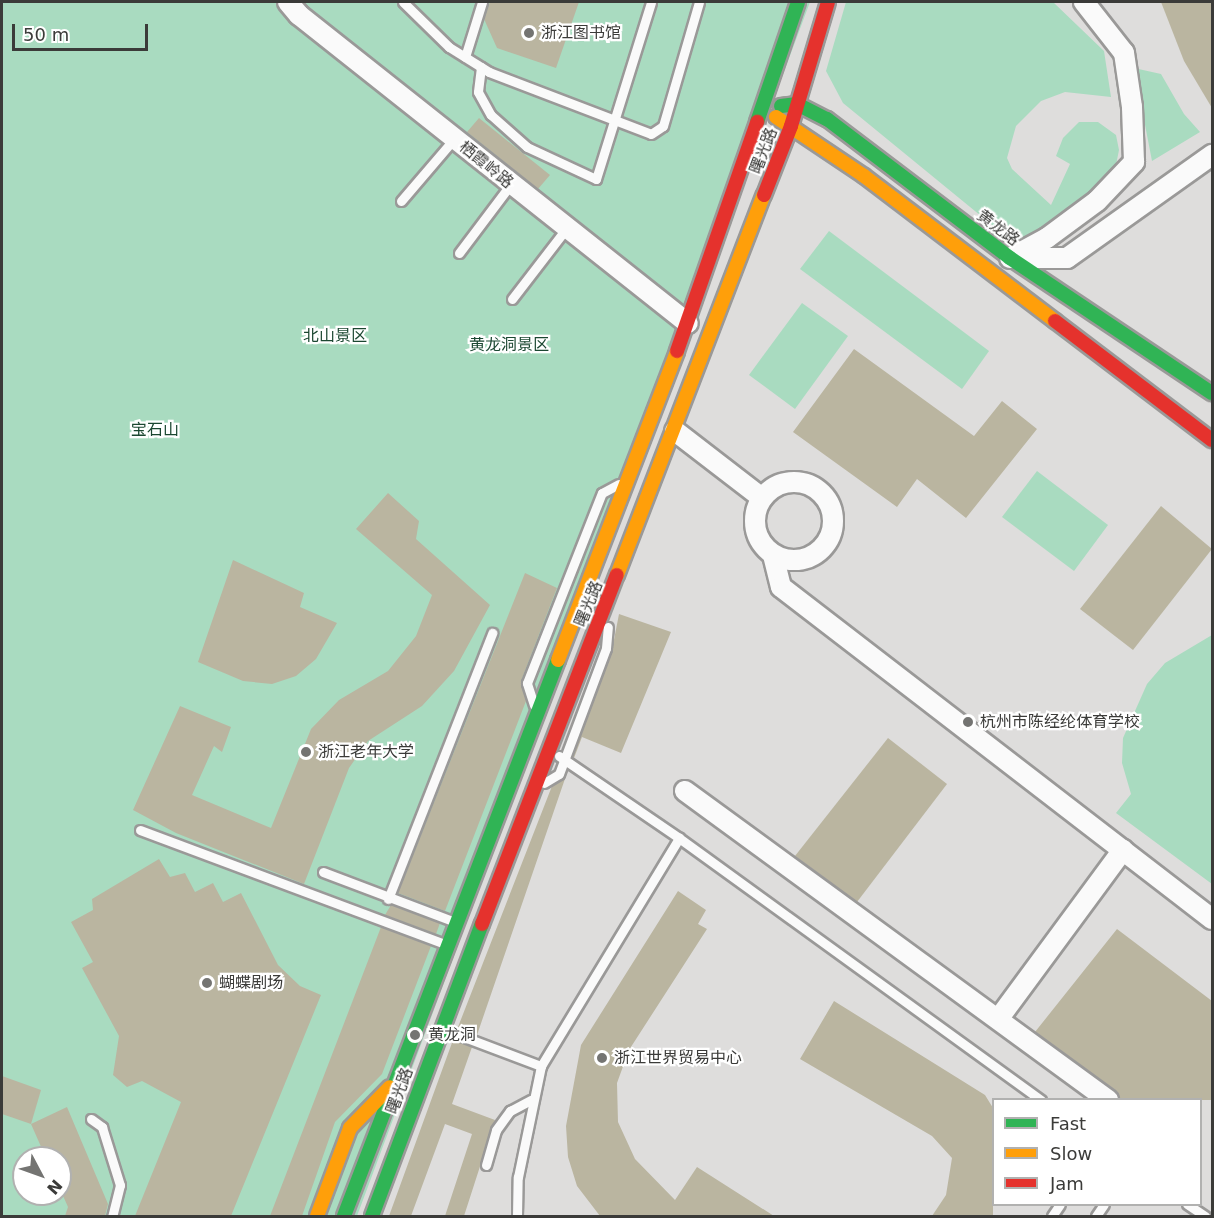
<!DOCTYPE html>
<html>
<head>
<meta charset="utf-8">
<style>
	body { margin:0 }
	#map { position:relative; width:1214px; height:1218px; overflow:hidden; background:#dedddc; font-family:"DejaVu Sans","Noto Sans SC",sans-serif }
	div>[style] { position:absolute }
	.green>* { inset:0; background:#a9dbc0 }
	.building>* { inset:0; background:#bab5a0 }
	.roads { filter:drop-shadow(2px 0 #9a9998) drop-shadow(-2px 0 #9a9998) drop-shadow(0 2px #9a9998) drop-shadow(0 -2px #9a9998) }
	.lane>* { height:9px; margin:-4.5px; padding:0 4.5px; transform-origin:4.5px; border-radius:4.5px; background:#fafafa }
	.street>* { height:20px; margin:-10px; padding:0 10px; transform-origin:10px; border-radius:10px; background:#fafafa }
	.street>.ring { margin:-10px; padding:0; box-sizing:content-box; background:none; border:20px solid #fafafa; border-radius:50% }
	.fast>* { height:14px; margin:-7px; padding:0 7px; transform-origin:7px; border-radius:7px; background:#30b455 }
	.slow>* { height:14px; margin:-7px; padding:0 7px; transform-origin:7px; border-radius:7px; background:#ff9f0a }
	.jam>* { height:14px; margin:-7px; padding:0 7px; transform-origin:7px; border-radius:7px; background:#e5322d }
	.dots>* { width:16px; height:16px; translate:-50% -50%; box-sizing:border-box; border:3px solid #fff; border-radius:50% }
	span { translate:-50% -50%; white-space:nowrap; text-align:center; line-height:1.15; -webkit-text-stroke:4.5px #fff; paint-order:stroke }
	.poi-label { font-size:16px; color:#3b3b39 }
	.left { translate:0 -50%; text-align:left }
	.street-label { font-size:16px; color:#3b3b39 }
	.park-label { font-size:16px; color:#1b4731 }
	.frame { position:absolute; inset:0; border:3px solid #3b3b39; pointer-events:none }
	.legend { position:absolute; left:992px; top:1098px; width:210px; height:108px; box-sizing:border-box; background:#fff; border:2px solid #b1b1b0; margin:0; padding:8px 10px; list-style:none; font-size:18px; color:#3b3b39 }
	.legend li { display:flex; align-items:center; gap:12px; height:30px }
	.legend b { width:30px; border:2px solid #b1b1b0 }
	.north { position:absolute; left:12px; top:1146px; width:60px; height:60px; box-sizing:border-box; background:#fff; border:2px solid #b1b1b0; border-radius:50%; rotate:131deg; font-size:16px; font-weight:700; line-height:24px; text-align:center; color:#3b3b39 }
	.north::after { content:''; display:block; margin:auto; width:21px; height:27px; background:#747472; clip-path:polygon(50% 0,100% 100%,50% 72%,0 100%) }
	.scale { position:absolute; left:12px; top:24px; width:136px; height:27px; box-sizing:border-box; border:3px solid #3b3b39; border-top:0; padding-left:8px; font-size:18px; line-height:21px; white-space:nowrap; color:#3b3b39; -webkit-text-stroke:4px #fff; paint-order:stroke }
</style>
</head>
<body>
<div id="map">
	<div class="green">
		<div style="clip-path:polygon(evenodd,2px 2px,810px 2px,357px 1216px,2px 1216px,2px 2px,24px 1158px,60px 1158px,60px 1194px,24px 1194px,24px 1158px)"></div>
		<div style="clip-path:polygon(846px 2px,1053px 2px,1104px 51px,1111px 97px,1065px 92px,1041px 101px,1016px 126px,1007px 158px,1012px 169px,1051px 205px,1070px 164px,1056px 156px,1063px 138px,1079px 122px,1098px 122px,1116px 135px,1119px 150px,1116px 165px,1101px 182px,1019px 247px,843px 103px,826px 71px)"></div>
		<div style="clip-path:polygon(1134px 68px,1161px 74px,1184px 114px,1200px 132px,1152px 161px)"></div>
		<div style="clip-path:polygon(829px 231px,989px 351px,962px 389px,800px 269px)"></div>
		<div style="clip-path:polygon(802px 303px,848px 336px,795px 409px,749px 375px)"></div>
		<div style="clip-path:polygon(1037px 471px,1108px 525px,1074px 571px,1002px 517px)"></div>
		<div style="clip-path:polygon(1212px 635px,1212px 884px,1116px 813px,1131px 794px,1122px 763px,1123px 738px,1147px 684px,1165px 663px)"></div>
	</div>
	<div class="building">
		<div style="clip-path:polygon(490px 2px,579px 2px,556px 68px,497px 48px,484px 19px)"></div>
		<div style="clip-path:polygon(1161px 2px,1212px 2px,1212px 108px,1184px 61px)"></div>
		<div style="clip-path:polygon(479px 118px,550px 175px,538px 189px,467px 132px)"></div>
		<div style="clip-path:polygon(854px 349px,974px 436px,1002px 401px,1037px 429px,966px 518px,917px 479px,897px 507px,793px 432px)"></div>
		<div style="clip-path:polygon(388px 493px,419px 521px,416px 539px,490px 605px,454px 671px,422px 706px,368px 741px,349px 768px,304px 884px,176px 833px,133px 810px,180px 706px,231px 727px,222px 752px,214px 746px,192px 795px,271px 828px,311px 729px,339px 700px,388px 671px,416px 636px,432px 595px,356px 529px)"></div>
		<div style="clip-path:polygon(1161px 506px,1212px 549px,1133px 650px,1080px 609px)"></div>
		<div style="clip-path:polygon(233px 560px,304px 593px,300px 607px,337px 623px,316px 659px,296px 676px,272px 684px,243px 681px,198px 662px)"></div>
		<div style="clip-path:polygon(525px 573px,557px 588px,521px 681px,526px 701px,445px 911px,398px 893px)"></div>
		<div style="clip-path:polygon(619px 614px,671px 632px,621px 753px,582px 737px,574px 758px,573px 757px,612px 650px)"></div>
		<div style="clip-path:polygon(888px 738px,947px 784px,857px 902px,795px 856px)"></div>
		<div style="clip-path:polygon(568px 770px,477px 1035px,458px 1027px,552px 786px,563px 779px)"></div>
		<div style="clip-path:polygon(159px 859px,170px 877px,185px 873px,195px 892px,213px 883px,223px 902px,241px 893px,278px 965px,300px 986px,321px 995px,231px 1216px,135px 1216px,181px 1102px,142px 1081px,127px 1087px,113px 1075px,119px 1036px,82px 968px,93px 962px,71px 922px,93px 910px,92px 899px)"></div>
		<div style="clip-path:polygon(678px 891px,706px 910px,698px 924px,707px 929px,629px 1050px,617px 1083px,618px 1122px,635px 1159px,675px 1200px,697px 1167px,774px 1216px,600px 1216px,577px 1186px,568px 1157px,566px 1126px,581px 1045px)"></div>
		<div style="clip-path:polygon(391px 905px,440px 923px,436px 934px,385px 915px)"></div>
		<div style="clip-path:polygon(381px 927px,431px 946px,382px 1074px,335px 1122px,302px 1216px,270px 1216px)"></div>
		<div style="clip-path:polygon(1117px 929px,1212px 1001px,1212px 1100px,1120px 1100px,1115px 1090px,1035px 1032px)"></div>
		<div style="clip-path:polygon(834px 1001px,985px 1095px,993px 1108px,993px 1216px,932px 1216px,946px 1195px,952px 1158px,932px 1136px,800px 1059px)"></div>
		<div style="clip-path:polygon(453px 1040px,472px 1047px,452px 1104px,495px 1120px,464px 1216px,445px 1216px,472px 1134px,445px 1124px,411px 1216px,389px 1216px)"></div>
		<div style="clip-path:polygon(2px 1076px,41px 1090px,31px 1124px,2px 1114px)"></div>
		<div style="clip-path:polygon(67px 1107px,108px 1204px,105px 1216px,65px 1216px,68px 1207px,60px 1189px,60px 1158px,46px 1158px,31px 1124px)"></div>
	</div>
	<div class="roads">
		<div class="lane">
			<div style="left:403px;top:2px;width:64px;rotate:44.4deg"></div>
			<div style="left:449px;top:47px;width:47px;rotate:32deg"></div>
			<div style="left:489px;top:72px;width:173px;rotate:20.9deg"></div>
			<div style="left:651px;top:134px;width:14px;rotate:-34deg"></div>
			<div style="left:663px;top:126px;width:129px;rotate:-73.8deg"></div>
			<div style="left:465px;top:57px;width:58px;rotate:-72.8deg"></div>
			<div style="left:481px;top:67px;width:25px;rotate:97deg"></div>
			<div style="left:478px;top:92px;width:26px;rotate:61deg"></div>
			<div style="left:491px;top:115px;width:48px;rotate:41.6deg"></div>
			<div style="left:527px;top:147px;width:76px;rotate:24.9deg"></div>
			<div style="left:596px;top:179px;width:185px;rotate:-72.7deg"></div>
			<div style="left:401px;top:201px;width:82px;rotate:-49.5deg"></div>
			<div style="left:459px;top:253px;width:86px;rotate:-53deg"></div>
			<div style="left:512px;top:299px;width:88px;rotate:-52.4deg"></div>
			<div style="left:534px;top:705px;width:23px;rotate:-108deg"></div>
			<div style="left:527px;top:683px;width:204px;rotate:-68.5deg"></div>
			<div style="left:602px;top:493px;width:19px;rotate:-28deg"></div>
			<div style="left:559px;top:756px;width:145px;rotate:34.3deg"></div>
			<div style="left:544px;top:783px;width:17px;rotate:-31deg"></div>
			<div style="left:559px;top:774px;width:134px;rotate:-69.5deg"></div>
			<div style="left:606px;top:648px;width:21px;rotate:-85deg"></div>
			<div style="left:140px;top:830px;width:328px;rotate:20.5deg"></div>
			<div style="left:323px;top:872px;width:141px;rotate:20.7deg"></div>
			<div style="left:388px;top:899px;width:286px;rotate:-68.6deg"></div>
			<div style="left:443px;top:1029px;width:105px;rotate:20.7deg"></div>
			<div style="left:541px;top:1066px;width:267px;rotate:-58.8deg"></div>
			<div style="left:679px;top:838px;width:447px;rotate:35.9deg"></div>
			<div style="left:91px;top:1119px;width:14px;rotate:36deg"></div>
			<div style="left:102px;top:1127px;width:61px;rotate:72.8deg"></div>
			<div style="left:120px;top:1185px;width:32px;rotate:104deg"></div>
			<div style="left:486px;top:1165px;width:36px;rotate:-74deg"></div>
			<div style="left:496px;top:1130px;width:24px;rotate:-54deg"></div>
			<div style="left:510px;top:1111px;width:24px;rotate:-28deg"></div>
			<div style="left:1187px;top:1204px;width:22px;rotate:34deg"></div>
			<div style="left:517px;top:1216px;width:39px;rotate:-89deg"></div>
			<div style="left:518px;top:1177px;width:113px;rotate:-78.3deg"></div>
			<div style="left:1052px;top:1216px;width:14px;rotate:-56deg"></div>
			<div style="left:1096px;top:1216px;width:14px;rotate:-56deg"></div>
		</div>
		<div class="street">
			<div style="left:288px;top:2px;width:17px;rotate:50deg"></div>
			<div style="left:299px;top:15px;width:496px;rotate:38.4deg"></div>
			<div style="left:1010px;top:258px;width:42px;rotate:-28.4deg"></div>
			<div style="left:1047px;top:238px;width:62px;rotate:-36.5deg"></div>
			<div style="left:1097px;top:201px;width:54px;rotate:-46.5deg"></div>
			<div style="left:1134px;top:162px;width:55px;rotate:-92.1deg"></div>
			<div style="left:1132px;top:107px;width:55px;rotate:-98.4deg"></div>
			<div style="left:1124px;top:53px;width:65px;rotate:-128.1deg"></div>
			<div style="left:1014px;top:258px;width:53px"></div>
			<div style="left:1067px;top:258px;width:178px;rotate:-35.4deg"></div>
			<div style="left:675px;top:431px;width:110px;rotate:37.6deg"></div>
			<div class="ring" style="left:755px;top:482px;width:58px;height:58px"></div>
			<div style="left:773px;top:555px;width:33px;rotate:76deg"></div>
			<div style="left:781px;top:587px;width:544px;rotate:37.61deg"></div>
			<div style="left:685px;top:791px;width:524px;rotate:36.15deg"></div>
			<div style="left:999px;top:1018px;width:209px;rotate:-53.6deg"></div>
		</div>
		<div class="fast">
			<div style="left:781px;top:106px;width:16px;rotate:-7deg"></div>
			<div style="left:797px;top:104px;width:34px;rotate:27deg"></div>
			<div style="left:827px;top:119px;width:230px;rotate:37.2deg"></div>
			<div style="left:1010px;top:258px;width:243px;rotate:33.8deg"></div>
			<div style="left:757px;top:122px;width:127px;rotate:-71.1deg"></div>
			<div style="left:344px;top:1216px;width:596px;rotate:-68.95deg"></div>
			<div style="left:372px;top:1216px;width:312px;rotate:-69.4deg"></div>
		</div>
		<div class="slow">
			<div style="left:776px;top:117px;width:106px;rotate:33.8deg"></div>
			<div style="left:864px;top:176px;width:240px;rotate:37.2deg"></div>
			<div style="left:617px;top:575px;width:407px;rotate:-68.9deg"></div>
			<div style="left:558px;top:660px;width:331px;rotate:-68.9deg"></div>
			<div style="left:317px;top:1216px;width:94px;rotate:-69.4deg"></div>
			<div style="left:350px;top:1128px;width:57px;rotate:-45.7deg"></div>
		</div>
		<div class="jam">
			<div style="left:764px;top:195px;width:74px;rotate:-68.6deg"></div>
			<div style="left:791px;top:126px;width:129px;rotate:-73.4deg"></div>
			<div style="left:1055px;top:321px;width:197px;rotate:37.2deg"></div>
			<div style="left:677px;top:351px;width:243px;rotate:-70.7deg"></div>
			<div style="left:482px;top:924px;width:374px;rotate:-68.9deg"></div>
		</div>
	</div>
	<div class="dots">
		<div style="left:529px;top:33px;background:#747472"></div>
		<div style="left:968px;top:722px;background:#747472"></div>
		<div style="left:306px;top:752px;background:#747472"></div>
		<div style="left:207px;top:983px;background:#747472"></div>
		<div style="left:415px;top:1035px;background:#747472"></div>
		<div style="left:602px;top:1058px;background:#747472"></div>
	</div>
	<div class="poi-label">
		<span class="left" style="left:541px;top:33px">浙江图书馆</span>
		<span class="left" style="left:980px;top:722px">杭州市陈经纶体育学校</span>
		<span class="left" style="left:318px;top:752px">浙江老年大学</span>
		<span class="left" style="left:219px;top:983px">蝴蝶剧场</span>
		<span class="left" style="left:428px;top:1035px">黄龙洞</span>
		<span class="left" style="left:614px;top:1058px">浙江世界贸易中心</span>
	</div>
	<div class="street-label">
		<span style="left:764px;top:151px;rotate:-69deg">曙光路</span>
		<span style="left:486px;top:165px;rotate:39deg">栖霞岭路</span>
		<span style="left:998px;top:228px;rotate:37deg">黄龙路</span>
		<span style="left:589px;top:604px;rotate:-68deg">曙光路</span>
		<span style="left:400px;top:1091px;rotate:-70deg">曙光路</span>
	</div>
	<div class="park-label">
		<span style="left:335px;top:336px">北山景区</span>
		<span style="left:509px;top:345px">黄龙洞景区</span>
		<span style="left:155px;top:430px">宝石山</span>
	</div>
	<div class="frame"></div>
	<ul class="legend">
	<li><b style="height:8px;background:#30b455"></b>Fast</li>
	<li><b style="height:8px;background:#ff9f0a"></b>Slow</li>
	<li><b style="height:8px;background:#e5322d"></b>Jam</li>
	</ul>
	<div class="north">N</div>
	<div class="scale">50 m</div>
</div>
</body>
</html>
